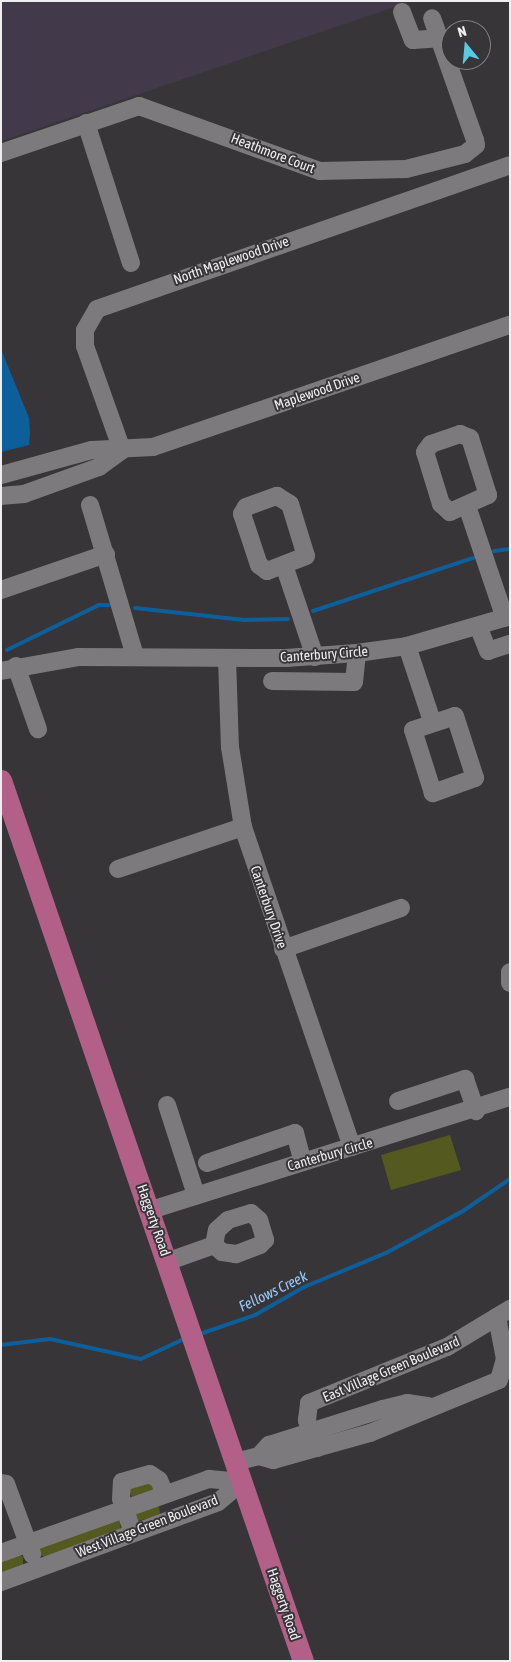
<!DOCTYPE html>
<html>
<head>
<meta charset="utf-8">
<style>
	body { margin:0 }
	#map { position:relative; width:511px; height:1662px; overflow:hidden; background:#383539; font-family:"Asap Condensed",sans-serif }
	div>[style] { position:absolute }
	.commercial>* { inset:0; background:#423a4a }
	.green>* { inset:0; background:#53591f }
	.water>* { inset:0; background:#0c5f9b }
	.stream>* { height:4px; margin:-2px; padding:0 2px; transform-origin:2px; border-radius:2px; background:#0c5f9b }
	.minor>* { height:18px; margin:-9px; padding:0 9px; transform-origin:9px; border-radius:9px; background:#7d7a7e }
	.major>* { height:21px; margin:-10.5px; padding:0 10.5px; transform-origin:10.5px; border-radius:10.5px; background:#b26087 }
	span { translate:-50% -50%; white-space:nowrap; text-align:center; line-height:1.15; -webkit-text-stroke:4px #383539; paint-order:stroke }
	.street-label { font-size:14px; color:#f0eef1 }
	.water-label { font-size:15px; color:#96cbfd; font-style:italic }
	.frame { position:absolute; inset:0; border:2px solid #f0eef1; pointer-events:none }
	.north { position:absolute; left:441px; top:20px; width:50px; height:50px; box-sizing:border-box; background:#383539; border:1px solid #827f83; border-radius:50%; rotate:343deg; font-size:14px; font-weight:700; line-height:20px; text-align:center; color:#f0eef1 }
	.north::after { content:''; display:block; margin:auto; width:18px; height:22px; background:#57c9e2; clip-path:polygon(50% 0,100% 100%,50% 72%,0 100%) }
</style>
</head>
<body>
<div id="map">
	<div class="commercial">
		<div style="clip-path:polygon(1px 1px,412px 1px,1px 141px)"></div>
	</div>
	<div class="green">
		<div style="clip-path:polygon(450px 1135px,461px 1170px,391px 1190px,381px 1155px)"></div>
		<div style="clip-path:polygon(150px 1481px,155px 1489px,132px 1497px,129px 1489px)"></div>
		<div style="clip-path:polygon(159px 1506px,160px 1515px,138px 1521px,135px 1512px)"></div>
		<div style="clip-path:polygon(119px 1519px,121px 1530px,46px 1558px,38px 1553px,38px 1548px)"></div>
		<div style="clip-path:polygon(18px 1554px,23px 1557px,23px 1566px,1px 1575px,1px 1558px)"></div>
	</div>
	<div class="water">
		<div style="clip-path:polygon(1px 349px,29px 418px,30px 433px,29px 445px,1px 452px)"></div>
	</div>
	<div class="stream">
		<div style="left:494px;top:551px;width:16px;rotate:-7deg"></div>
		<div style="left:135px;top:608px;width:110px;rotate:6.3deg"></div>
		<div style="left:244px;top:620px;width:44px;rotate:-1.3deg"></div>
		<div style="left:313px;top:611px;width:169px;rotate:-18.3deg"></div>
		<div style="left:7px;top:650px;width:102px;rotate:-26.1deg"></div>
		<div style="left:99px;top:605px;width:10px"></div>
		<div style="left:197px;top:1335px;width:61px;rotate:-19deg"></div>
		<div style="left:255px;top:1315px;width:56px;rotate:-29.7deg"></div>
		<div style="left:304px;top:1287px;width:89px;rotate:-22.5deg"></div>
		<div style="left:386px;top:1253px;width:88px;rotate:-28.6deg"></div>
		<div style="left:463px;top:1211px;width:57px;rotate:-34.2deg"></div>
		<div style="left:1px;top:1345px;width:49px;rotate:-7deg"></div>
		<div style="left:50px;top:1339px;width:93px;rotate:12.4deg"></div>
		<div style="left:141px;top:1359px;width:50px;rotate:-25deg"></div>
	</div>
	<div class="minor">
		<div style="left:402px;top:12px;width:30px;rotate:69deg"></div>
		<div style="left:413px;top:40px;width:26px;rotate:-4deg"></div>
		<div style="left:86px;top:123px;width:147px;rotate:72.2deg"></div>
		<div style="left:1px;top:153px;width:146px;rotate:-18.8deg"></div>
		<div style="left:139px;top:106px;width:192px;rotate:19.8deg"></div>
		<div style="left:320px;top:171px;width:86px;rotate:-1.3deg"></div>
		<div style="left:406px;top:169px;width:61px;rotate:-14.3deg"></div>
		<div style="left:465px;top:154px;width:14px;rotate:-39deg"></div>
		<div style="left:476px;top:145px;width:5px;rotate:-101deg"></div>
		<div style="left:475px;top:140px;width:129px;rotate:-109.4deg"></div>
		<div style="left:460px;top:434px;width:11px;rotate:22deg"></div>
		<div style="left:470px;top:438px;width:60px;rotate:72.5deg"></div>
		<div style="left:488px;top:495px;width:42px;rotate:155.9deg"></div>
		<div style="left:450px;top:512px;width:12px;rotate:-138deg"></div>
		<div style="left:441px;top:504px;width:54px;rotate:-107.1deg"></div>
		<div style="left:425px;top:452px;width:10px;rotate:-53deg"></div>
		<div style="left:431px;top:444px;width:31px;rotate:-19deg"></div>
		<div style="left:122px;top:450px;width:110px;rotate:-109.6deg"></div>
		<div style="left:85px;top:346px;width:16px;rotate:-90deg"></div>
		<div style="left:85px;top:330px;width:24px;rotate:-60deg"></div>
		<div style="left:97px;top:309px;width:437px;rotate:-19.2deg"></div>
		<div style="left:1px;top:475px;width:94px;rotate:-15.4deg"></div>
		<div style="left:92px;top:450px;width:61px;rotate:-2.8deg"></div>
		<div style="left:153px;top:447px;width:377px;rotate:-18.9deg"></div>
		<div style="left:1px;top:496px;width:23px;rotate:-5deg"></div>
		<div style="left:24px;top:494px;width:80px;rotate:-19.8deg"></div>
		<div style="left:99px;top:467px;width:29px;rotate:-36deg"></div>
		<div style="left:277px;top:496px;width:15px;rotate:32deg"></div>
		<div style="left:290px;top:504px;width:54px;rotate:72.9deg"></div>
		<div style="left:306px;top:556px;width:42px;rotate:159deg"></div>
		<div style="left:267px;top:571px;width:10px;rotate:-143deg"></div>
		<div style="left:259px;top:565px;width:54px;rotate:-108.4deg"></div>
		<div style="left:242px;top:514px;width:8px;rotate:-60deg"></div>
		<div style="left:246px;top:507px;width:33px;rotate:-20deg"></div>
		<div style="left:90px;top:505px;width:158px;rotate:73.4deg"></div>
		<div style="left:467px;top:506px;width:118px;rotate:71.3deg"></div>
		<div style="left:285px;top:568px;width:94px;rotate:71.4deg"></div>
		<div style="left:1px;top:590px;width:111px;rotate:-18.9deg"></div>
		<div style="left:478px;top:626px;width:27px;rotate:68deg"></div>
		<div style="left:488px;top:651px;width:23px;rotate:-18deg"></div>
		<div style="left:407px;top:646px;width:79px;rotate:71.6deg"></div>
		<div style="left:227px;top:658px;width:89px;rotate:88.1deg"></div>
		<div style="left:230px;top:747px;width:81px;rotate:80.8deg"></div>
		<div style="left:243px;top:827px;width:338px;rotate:71.2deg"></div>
		<div style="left:16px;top:666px;width:67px;rotate:70.8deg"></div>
		<div style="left:1px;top:671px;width:78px;rotate:-10.3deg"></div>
		<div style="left:78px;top:657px;width:208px;rotate:0.3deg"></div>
		<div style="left:286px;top:658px;width:71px;rotate:-4deg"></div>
		<div style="left:357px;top:653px;width:50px;rotate:-8deg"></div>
		<div style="left:407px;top:646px;width:107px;rotate:-16.2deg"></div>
		<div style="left:272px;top:681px;width:82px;rotate:0.7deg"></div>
		<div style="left:354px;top:682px;width:29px;rotate:-84deg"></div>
		<div style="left:455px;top:716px;width:65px;rotate:72.1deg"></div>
		<div style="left:475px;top:778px;width:45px;rotate:160.3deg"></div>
		<div style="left:433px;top:793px;width:66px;rotate:-107.6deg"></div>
		<div style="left:413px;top:730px;width:44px;rotate:-18.4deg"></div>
		<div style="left:118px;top:869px;width:132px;rotate:-18.6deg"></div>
		<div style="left:283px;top:949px;width:125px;rotate:-19.2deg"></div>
		<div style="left:510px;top:972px;width:11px;rotate:90deg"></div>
		<div style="left:398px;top:1101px;width:71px;rotate:-18.2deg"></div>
		<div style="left:465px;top:1079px;width:34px;rotate:71deg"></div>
		<div style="left:167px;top:1105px;width:95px;rotate:72.1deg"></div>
		<div style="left:207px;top:1163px;width:93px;rotate:-18.8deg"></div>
		<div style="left:295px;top:1133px;width:30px;rotate:75deg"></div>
		<div style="left:151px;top:1210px;width:376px;rotate:-17.5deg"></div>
		<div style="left:169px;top:1261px;width:48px;rotate:-19.6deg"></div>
		<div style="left:214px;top:1245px;width:15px;rotate:-79deg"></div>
		<div style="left:217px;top:1230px;width:15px;rotate:-42deg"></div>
		<div style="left:228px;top:1220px;width:24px;rotate:-17deg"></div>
		<div style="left:251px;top:1213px;width:11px;rotate:41deg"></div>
		<div style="left:259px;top:1220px;width:21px;rotate:73deg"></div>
		<div style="left:265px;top:1240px;width:7px;rotate:135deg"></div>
		<div style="left:260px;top:1245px;width:26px;rotate:159deg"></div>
		<div style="left:236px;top:1254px;width:14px;rotate:-172deg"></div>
		<div style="left:222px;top:1252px;width:11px;rotate:-139deg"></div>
		<div style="left:317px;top:1448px;width:30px;rotate:-110deg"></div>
		<div style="left:307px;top:1420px;width:17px;rotate:-83deg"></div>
		<div style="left:309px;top:1403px;width:149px;rotate:-22.1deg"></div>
		<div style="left:447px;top:1347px;width:74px;rotate:-31.1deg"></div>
		<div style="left:259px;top:1456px;width:15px;rotate:-48deg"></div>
		<div style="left:269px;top:1445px;width:120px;rotate:-17.5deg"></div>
		<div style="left:383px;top:1409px;width:25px;rotate:-14deg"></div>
		<div style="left:407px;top:1403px;width:22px;rotate:8deg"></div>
		<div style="left:235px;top:1462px;width:25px;rotate:-14deg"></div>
		<div style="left:259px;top:1456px;width:15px;rotate:16deg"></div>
		<div style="left:273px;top:1460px;width:101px;rotate:-15.6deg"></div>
		<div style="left:370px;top:1433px;width:139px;rotate:-22.3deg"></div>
		<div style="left:499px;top:1380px;width:22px;rotate:-74deg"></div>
		<div style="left:505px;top:1359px;width:43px;rotate:-100.8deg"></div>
		<div style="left:1px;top:1483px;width:5px;rotate:11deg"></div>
		<div style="left:6px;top:1484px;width:75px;rotate:69.6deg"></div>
		<div style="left:133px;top:1533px;width:36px;rotate:-109deg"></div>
		<div style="left:121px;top:1499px;width:17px;rotate:-87deg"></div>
		<div style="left:122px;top:1482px;width:29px;rotate:-16deg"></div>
		<div style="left:150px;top:1474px;width:11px;rotate:34deg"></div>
		<div style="left:159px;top:1480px;width:15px;rotate:67deg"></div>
		<div style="left:1px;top:1553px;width:221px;rotate:-19.6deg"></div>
		<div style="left:209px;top:1479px;width:33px;rotate:5deg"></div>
		<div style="left:1px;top:1582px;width:231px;rotate:-20.2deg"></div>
		<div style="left:218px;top:1502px;width:31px;rotate:-40deg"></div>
	</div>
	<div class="major">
		<div style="left:1px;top:780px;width:931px;rotate:71.08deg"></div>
	</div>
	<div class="street-label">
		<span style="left:273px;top:153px;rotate:21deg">Heathmore Court</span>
		<span style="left:231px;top:260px;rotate:-19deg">North Maplewood Drive</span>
		<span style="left:317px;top:391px;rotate:-19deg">Maplewood Drive</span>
		<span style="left:324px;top:654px;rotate:-4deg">Canterbury Circle</span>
		<span style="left:269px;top:907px;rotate:71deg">Canterbury Drive</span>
		<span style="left:330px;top:1154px;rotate:-16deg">Canterbury Circle</span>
		<span style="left:154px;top:1220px;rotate:71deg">Haggerty Road</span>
		<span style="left:391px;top:1369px;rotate:-23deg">East Village Green Boulevard</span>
		<span style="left:147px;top:1526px;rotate:-21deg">West Village Green Boulevard</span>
		<span style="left:284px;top:1604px;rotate:71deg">Haggerty Road</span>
	</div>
	<div class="water-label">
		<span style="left:273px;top:1291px;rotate:-26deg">Fellows Creek</span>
	</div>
	<div class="frame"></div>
	<div class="north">N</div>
</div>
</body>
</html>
